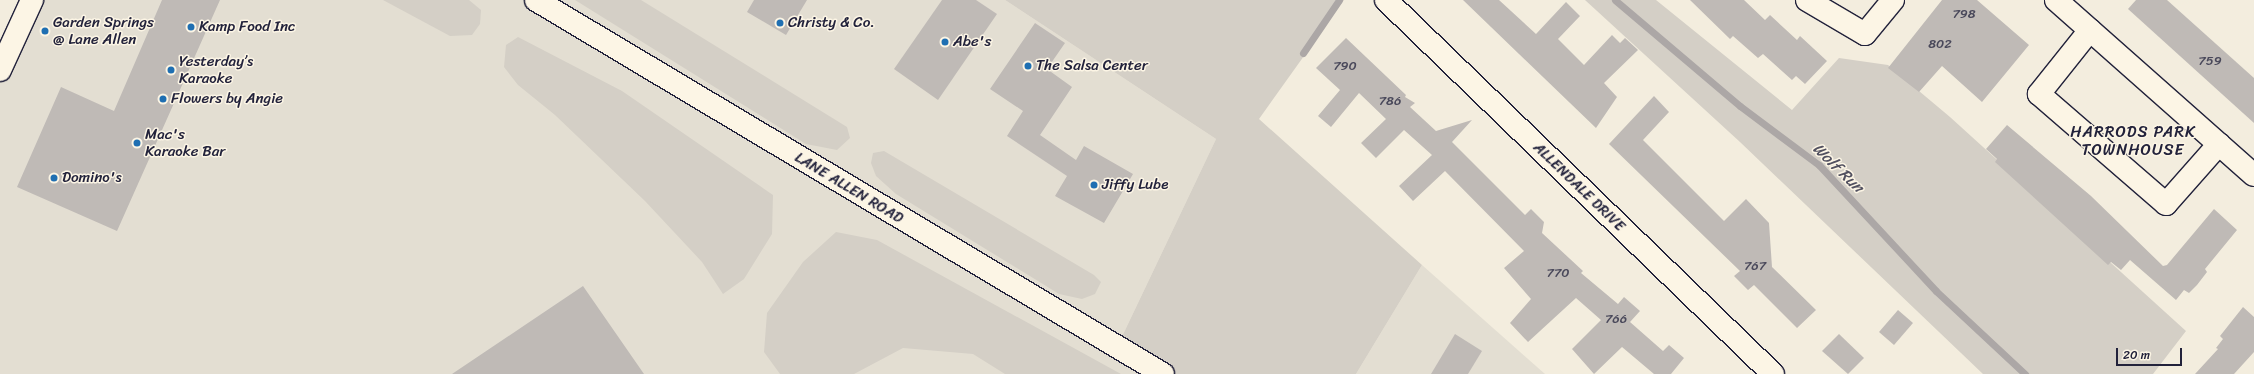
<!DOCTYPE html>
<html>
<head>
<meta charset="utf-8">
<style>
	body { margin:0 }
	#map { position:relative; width:2254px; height:374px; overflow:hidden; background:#f3edde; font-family:Sriracha,sans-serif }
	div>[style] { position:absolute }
	.built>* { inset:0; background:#e3ded2 }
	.green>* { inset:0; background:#d4cfc6 }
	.stream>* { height:7px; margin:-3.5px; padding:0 3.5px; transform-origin:3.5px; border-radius:3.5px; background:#aca7a6 }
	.building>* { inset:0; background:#bfbab6 }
	.roads { filter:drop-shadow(1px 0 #22223b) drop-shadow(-1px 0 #22223b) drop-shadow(0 1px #22223b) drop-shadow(0 -1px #22223b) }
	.minor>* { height:22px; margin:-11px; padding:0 11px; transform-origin:11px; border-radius:11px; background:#fcf5e5 }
	.secondary>* { height:22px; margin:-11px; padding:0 11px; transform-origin:11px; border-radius:11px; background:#fcf5e5 }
	.dots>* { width:11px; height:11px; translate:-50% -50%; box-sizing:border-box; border:2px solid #fcf5e5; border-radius:50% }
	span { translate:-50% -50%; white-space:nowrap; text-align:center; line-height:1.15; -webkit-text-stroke:3px #fcf5e5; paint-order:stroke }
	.number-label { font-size:13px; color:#49485a }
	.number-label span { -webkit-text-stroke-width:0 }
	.poi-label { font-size:15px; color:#22223b }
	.left { translate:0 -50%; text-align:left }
	.street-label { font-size:15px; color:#22223b }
	.neighbourhood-label { font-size:16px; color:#22223b; letter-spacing:1px }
	.water-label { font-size:16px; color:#525160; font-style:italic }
	.scale { position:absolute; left:2116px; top:348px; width:66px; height:18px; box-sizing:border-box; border:2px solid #22223b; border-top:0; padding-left:5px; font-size:12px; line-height:14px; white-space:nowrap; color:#22223b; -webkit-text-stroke:3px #fcf5e5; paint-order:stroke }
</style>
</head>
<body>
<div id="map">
	<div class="built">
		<div style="clip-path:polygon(32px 0,1005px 0,1216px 139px,1117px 347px,1163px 374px,0 374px,0 70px)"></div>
		<div style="clip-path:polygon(1422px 265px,1545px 374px,1356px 374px)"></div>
	</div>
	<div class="green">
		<div style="clip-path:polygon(383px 0,469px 0,481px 10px,480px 24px,472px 35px,450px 36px)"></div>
		<div style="clip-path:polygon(575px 0,641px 0,847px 127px,850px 138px,837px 150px,806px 144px)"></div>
		<div style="clip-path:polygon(1005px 0,1344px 0,1259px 119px,1422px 265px,1356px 374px,1163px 374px,1117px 347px,1216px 139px)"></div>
		<div style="clip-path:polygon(1585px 0,1656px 0,1792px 110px,1839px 58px,1888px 65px,1950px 117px,2186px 331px,2153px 374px,1983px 374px,1740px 142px)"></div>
		<div style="clip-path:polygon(518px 37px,622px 91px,773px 195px,772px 234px,744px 279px,723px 294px,702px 262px,645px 201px,555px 115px,518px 85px,504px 67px,506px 45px)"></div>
		<div style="clip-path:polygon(884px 151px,1094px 275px,1101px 282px,1095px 294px,1082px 299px,1059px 294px,896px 194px,876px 176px,871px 163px,873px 153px)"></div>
		<div style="clip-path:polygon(836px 232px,877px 240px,1121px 374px,1005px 374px,973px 354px,903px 348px,854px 374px,780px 374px,764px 352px,767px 313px,803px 262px)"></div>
	</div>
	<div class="stream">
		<div style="left:1615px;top:0;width:164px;rotate:40.3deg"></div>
		<div style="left:1740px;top:106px;width:99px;rotate:36.8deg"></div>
		<div style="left:1819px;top:165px;width:172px;rotate:47.1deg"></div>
		<div style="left:1936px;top:291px;width:122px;rotate:43deg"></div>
		<div style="left:1303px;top:53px;width:64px;rotate:-55.8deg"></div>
	</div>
	<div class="building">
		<div style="clip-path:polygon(162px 0,220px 0,117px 231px,17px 187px,61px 87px,114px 111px)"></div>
		<div style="clip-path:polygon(754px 0,807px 0,786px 35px,747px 12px)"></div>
		<div style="clip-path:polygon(942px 0,976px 0,997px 14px,938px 100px,894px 69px)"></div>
		<div style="clip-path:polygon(1463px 0,1499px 0,1536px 34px,1566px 2px,1580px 16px,1558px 39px,1584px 65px,1612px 35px,1620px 43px,1625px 38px,1638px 50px,1604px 83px,1617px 97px,1596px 128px)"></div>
		<div style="clip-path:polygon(1690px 0,1744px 0,1765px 20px,1770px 15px,1797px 40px,1800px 36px,1827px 61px,1805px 84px,1796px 76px,1792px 80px,1763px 54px,1758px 58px,1733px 36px,1730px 39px)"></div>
		<div style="clip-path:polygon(1942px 0,1977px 0,2029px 45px,1982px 102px,1942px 66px,1919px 92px,1888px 68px)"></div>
		<div style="clip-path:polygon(2136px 0,2167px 0,2254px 78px,2254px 123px,2128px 9px)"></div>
		<div style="clip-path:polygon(1035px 23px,1065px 43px,1047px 69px,1072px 87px,1040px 135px,1076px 160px,1084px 146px,1133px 174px,1104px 223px,1055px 196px,1067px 176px,1007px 136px,1023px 111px,990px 89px)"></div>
		<div style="clip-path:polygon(1346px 38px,1406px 95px,1405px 97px,1415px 103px,1410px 107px,1436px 131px,1472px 120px,1452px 142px,1525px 215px,1531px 209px,1544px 222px,1542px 233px,1583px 271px,1581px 273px,1618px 304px,1624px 297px,1640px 311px,1630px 322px,1663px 351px,1669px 345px,1684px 358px,1671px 374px,1654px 374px,1622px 347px,1594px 374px,1572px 349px,1601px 320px,1576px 298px,1528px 342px,1510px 323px,1531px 299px,1504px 268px,1524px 251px,1445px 171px,1413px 201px,1399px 186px,1432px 155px,1404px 130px,1376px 158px,1361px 143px,1386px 119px,1359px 93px,1331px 127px,1318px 116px,1340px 90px,1316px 68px)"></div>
		<div style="clip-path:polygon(1654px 96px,1669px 112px,1643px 140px,1724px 221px,1746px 199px,1769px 223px,1772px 267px,1816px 310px,1797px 328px,1754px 285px,1748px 290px,1734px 276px,1740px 271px,1609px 144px)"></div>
		<div style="clip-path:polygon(2007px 125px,2091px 196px,2163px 266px,2167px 265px,2214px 209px,2237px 230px,2205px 269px,2207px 272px,2197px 285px,2189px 293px,2184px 290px,2176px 300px,2130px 260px,2121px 270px,2111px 262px,2108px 265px,1995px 162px,1997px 159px,1986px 149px)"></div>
		<div style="clip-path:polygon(583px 286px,644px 374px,452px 374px,522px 327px)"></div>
		<div style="clip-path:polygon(2243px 307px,2254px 317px,2254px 352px,2234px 374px,2195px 374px,2218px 349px,2216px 348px,2223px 339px,2220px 336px)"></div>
		<div style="clip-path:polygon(1898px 310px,1913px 323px,1894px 345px,1879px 332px)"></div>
		<div style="clip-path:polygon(1455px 334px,1482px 351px,1468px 374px,1431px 374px)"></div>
		<div style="clip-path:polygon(1839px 334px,1864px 358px,1848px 374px,1822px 351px)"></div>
	</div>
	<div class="roads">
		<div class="minor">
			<div style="left:1386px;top:0;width:538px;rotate:44.02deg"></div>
			<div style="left:1807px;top:0;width:67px;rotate:30.4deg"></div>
			<div style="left:1865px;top:34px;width:44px;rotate:-50.5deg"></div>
			<div style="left:2056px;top:0;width:264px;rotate:41.5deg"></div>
			<div style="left:2090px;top:30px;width:82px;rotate:128.6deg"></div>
			<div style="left:2039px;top:94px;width:168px;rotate:40.9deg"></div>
			<div style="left:2166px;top:204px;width:80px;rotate:-48.5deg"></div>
			<div style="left:0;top:70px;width:77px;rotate:-65.4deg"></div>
		</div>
		<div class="secondary">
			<div style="left:536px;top:0;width:730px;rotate:30.82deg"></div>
		</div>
	</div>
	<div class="dots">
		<div style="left:780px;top:23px;background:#1f6fb2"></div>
		<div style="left:191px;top:27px;background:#1f6fb2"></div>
		<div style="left:45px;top:31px;background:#1f6fb2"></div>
		<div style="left:945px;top:42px;background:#1f6fb2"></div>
		<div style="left:1028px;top:66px;background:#1f6fb2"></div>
		<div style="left:171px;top:70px;background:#1f6fb2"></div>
		<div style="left:163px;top:99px;background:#1f6fb2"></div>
		<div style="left:137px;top:143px;background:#1f6fb2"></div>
		<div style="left:54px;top:178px;background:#1f6fb2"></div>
		<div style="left:1094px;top:185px;background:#1f6fb2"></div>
	</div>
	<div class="number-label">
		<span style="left:1964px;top:14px">798</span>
		<span style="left:1940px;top:44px">802</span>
		<span style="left:2210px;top:61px">759</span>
		<span style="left:1345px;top:66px">790</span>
		<span style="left:1390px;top:101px">786</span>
		<span style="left:1755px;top:266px">767</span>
		<span style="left:1558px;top:273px">770</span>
		<span style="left:1616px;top:319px">766</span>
	</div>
	<div class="poi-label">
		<span class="left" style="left:53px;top:31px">Garden Springs<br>@ Lane Allen</span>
		<span class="left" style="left:788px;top:23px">Christy &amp; Co.</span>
		<span class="left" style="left:199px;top:27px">Kamp Food Inc</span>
		<span class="left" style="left:953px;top:42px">Abe's</span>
		<span class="left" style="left:179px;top:70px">Yesterday’s<br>Karaoke</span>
		<span class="left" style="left:1036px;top:66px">The Salsa Center</span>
		<span class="left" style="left:171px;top:99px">Flowers by Angie</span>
		<span class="left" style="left:145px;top:143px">Mac's<br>Karaoke Bar</span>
		<span class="left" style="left:62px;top:178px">Domino's</span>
		<span class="left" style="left:1102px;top:185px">Jiffy Lube</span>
	</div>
	<div class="street-label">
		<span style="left:1579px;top:187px;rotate:44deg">ALLENDALE DRIVE</span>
		<span style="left:849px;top:188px;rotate:31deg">LANE ALLEN ROAD</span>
	</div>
	<div class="neighbourhood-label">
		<span style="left:2133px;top:141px">HARRODS PARK<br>TOWNHOUSE</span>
	</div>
	<div class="water-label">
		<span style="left:1838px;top:168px;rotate:44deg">Wolf Run</span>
	</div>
	<div class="scale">20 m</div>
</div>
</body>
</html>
